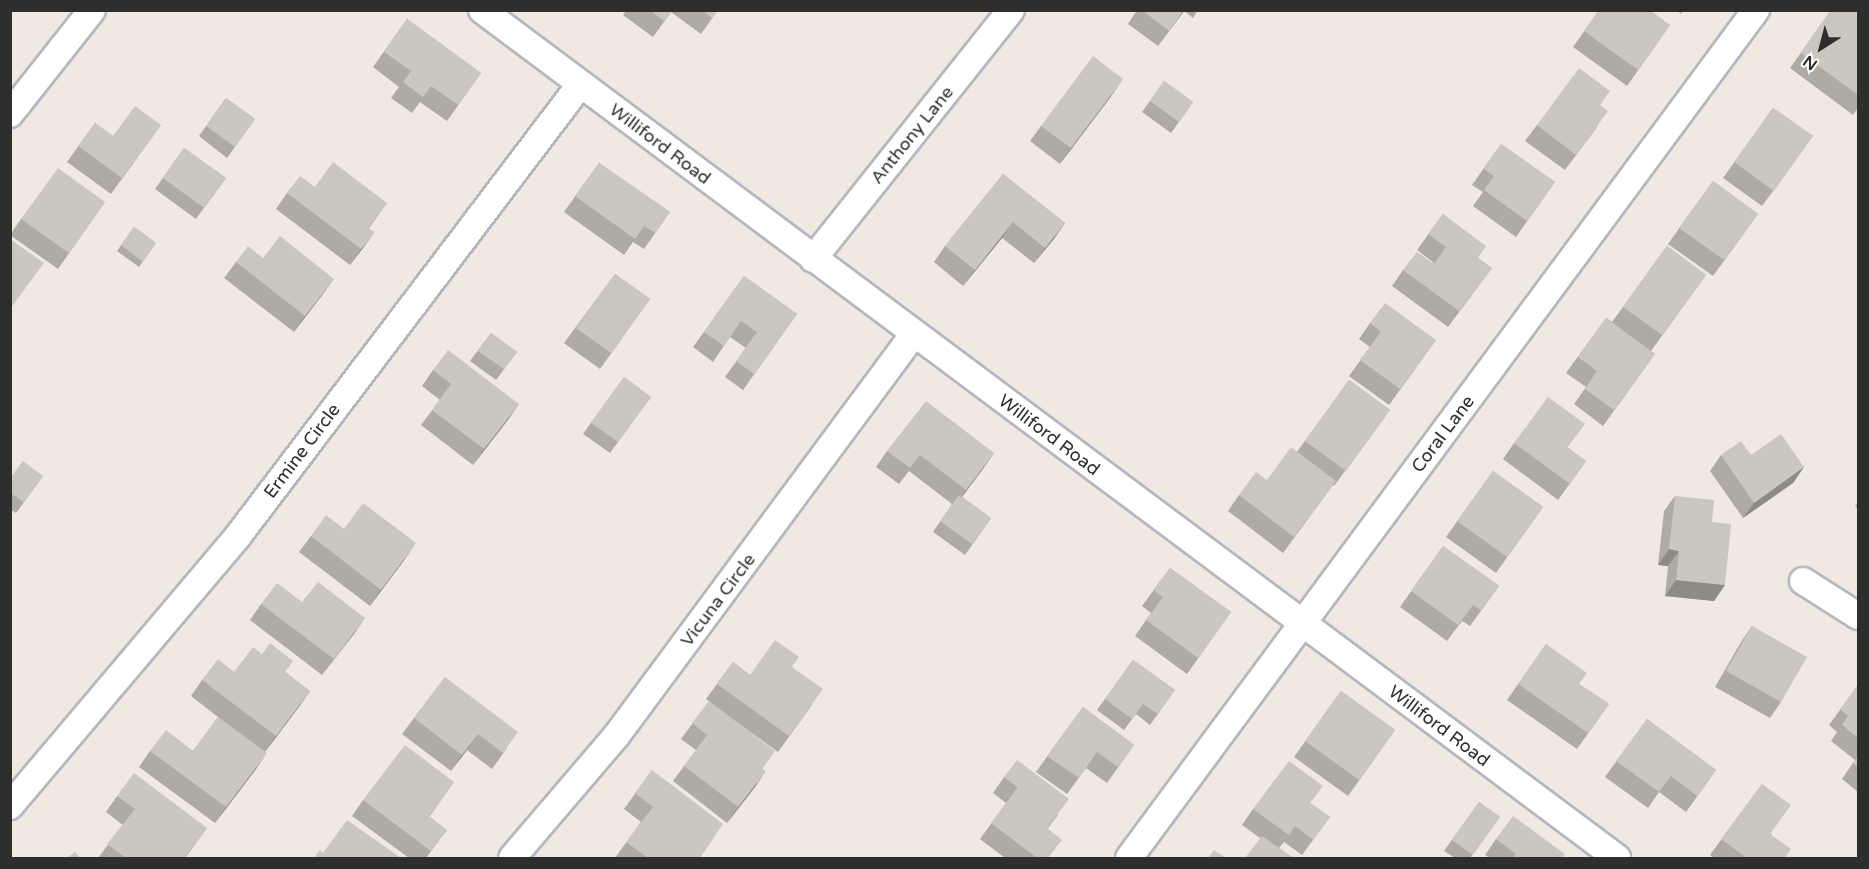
<!DOCTYPE html>
<html>
<head>
<meta charset="utf-8">
<style>
	body { margin:0 }
	#map { position:relative; width:1869px; height:869px; overflow:hidden; background:#efe9e1; font-family:"Varela Round",sans-serif }
	div>[style] { position:absolute }
	.roads { filter:drop-shadow(2px 0 #b4b7c1) drop-shadow(-2px 0 #b4b7c1) drop-shadow(0 2px #b4b7c1) drop-shadow(0 -2px #b4b7c1) }
	.minor>* { height:26px; margin:-13px; padding:0 13px; transform-origin:13px; border-radius:13px; background:#fff }
	.wall>* { inset:0; background:#afaba4 }
	.shaded-wall>* { inset:0; background:#8e8b86 }
	.building>* { inset:0; background:#cbc7bf }
	span { translate:-50% -50%; white-space:nowrap; text-align:center; line-height:1.15; -webkit-text-stroke:5px #fff; paint-order:stroke }
	.street-label { font-size:18px; color:#2e2e2e }
	.frame { position:absolute; inset:0; border:12px solid #2e2e2e; pointer-events:none }
	.north { position:absolute; left:1791px; top:18px; width:60px; height:60px; -webkit-text-stroke:4px #fff; paint-order:stroke; rotate:216deg; font-size:16px; font-weight:700; line-height:24px; text-align:center; color:#2e2e2e }
	.north::after { content:''; display:block; margin:auto; width:21px; height:27px; background:#2e2e2e; clip-path:polygon(50% 0,100% 100%,50% 72%,0 100%) }
</style>
</head>
<body>
<div id="map">
	<div class="roads">
		<div class="minor">
			<div style="left:482px;top:10px;width:1417px;rotate:36.76deg"></div>
			<div style="left:10px;top:114px;width:132px;rotate:-51.7deg"></div>
			<div style="left:813px;top:259px;width:318px;rotate:-51.5deg"></div>
			<div style="left:1803px;top:581px;width:65px;rotate:32.5deg"></div>
			<div style="left:10px;top:806px;width:353px;rotate:-49.8deg"></div>
			<div style="left:238px;top:536px;width:566px;rotate:-52.83deg"></div>
			<div style="left:512px;top:858px;width:162px;rotate:-49.5deg"></div>
			<div style="left:617px;top:735px;width:499px;rotate:-53.5deg"></div>
			<div style="left:1129px;top:858px;width:1055px;rotate:-53.52deg"></div>
		</div>
	</div>
	<div class="wall">
		<div style="clip-path:polygon(627px 10px,718px 10px,701px 34px,671px 12px,653px 37px,623px 15px)"></div>
		<div style="clip-path:polygon(1137px 10px,1198px 10px,1193px 18px,1184px 11px,1158px 46px,1128px 24px)"></div>
		<div style="clip-path:polygon(1599px 10px,1670px 25px,1627px 86px,1573px 47px)"></div>
		<div style="clip-path:polygon(1676px 10px,1683px 10px,1681px 14px)"></div>
		<div style="clip-path:polygon(1831px 10px,1858px 14px,1858px 108px,1853px 115px,1790px 68px)"></div>
		<div style="clip-path:polygon(407px 19px,481px 73px,447px 121px,420px 102px,412px 113px,391px 98px,399px 87px,373px 67px)"></div>
		<div style="clip-path:polygon(1164px 81px,1193px 102px,1171px 133px,1142px 112px)"></div>
		<div style="clip-path:polygon(1112px 95px,1060px 164px,1030px 141px,1041px 126px)"></div>
		<div style="clip-path:polygon(226px 98px,255px 119px,227px 158px,199px 136px)"></div>
		<div style="clip-path:polygon(1600px 105px,1597px 127px,1565px 170px,1525px 141px,1537px 125px)"></div>
		<div style="clip-path:polygon(1773px 108px,1813px 136px,1762px 206px,1723px 178px)"></div>
		<div style="clip-path:polygon(95px 123px,113px 136px,161px 125px,111px 194px,67px 162px)"></div>
		<div style="clip-path:polygon(1501px 144px,1555px 182px,1516px 237px,1473px 206px,1483px 192px,1472px 185px)"></div>
		<div style="clip-path:polygon(184px 148px,226px 178px,196px 219px,155px 189px)"></div>
		<div style="clip-path:polygon(599px 163px,670px 212px,644px 249px,633px 242px,624px 255px,564px 212px)"></div>
		<div style="clip-path:polygon(1003px 174px,1065px 223px,1034px 263px,1002px 238px,963px 286px,934px 262px,945px 246px)"></div>
		<div style="clip-path:polygon(1713px 181px,1758px 214px,1713px 276px,1668px 244px)"></div>
		<div style="clip-path:polygon(315px 187px,387px 203px,369px 228px,363px 248px,350px 265px,276px 209px,287px 193px)"></div>
		<div style="clip-path:polygon(105px 202px,58px 269px,10px 235px,21px 219px)"></div>
		<div style="clip-path:polygon(1443px 214px,1478px 258px,1492px 268px,1448px 327px,1392px 286px,1403px 270px,1434px 263px,1417px 250px)"></div>
		<div style="clip-path:polygon(134px 227px,156px 243px,139px 267px,117px 251px)"></div>
		<div style="clip-path:polygon(1667px 246px,1706px 275px,1651px 351px,1655px 354px,1603px 426px,1574px 404px,1586px 387px,1566px 373px,1606px 318px,1612px 322px)"></div>
		<div style="clip-path:polygon(263px 258px,334px 279px,294px 332px,224px 278px,236px 262px)"></div>
		<div style="clip-path:polygon(615px 274px,650px 299px,600px 369px,564px 343px)"></div>
		<div style="clip-path:polygon(744px 276px,797px 314px,743px 390px,725px 377px,746px 348px,730px 337px,713px 362px,693px 347px)"></div>
		<div style="clip-path:polygon(1370px 323px,1436px 340px,1389px 405px,1349px 376px,1370px 347px,1359px 339px)"></div>
		<div style="clip-path:polygon(491px 333px,517px 352px,496px 380px,470px 361px)"></div>
		<div style="clip-path:polygon(433px 370px,519px 404px,473px 465px,421px 425px,440px 400px,422px 386px)"></div>
		<div style="clip-path:polygon(624px 377px,651px 397px,610px 453px,583px 434px)"></div>
		<div style="clip-path:polygon(1349px 380px,1390px 410px,1334px 486px,1333px 485px,1283px 553px,1228px 511px,1239px 495px,1267px 480px,1297px 452px)"></div>
		<div style="clip-path:polygon(1514px 443px,1568px 448px,1586px 461px,1558px 500px,1503px 459px)"></div>
		<div style="clip-path:polygon(887px 451px,994px 453px,962px 497px,991px 518px,965px 555px,933px 532px,952px 504px,909px 471px,899px 484px,876px 467px)"></div>
		<div style="clip-path:polygon(1721px 455px,1751px 455px,1804px 467px,1793px 483px,1743px 518px,1710px 471px)"></div>
		<div style="clip-path:polygon(1493px 471px,1543px 507px,1496px 573px,1446px 537px)"></div>
		<div style="clip-path:polygon(43px 476px,16px 513px,10px 509px,10px 478px)"></div>
		<div style="clip-path:polygon(1675px 496px,1712px 522px,1725px 585px,1714px 601px,1665px 596px,1668px 566px,1658px 565px,1664px 511px)"></div>
		<div style="clip-path:polygon(1858px 502px,1858px 509px,1855px 506px)"></div>
		<div style="clip-path:polygon(311px 536px,405px 559px,370px 606px,299px 552px)"></div>
		<div style="clip-path:polygon(1443px 546px,1499px 586px,1470px 626px,1462px 621px,1447px 641px,1400px 607px)"></div>
		<div style="clip-path:polygon(1170px 568px,1231px 612px,1187px 674px,1135px 636px,1151px 613px,1142px 606px)"></div>
		<div style="clip-path:polygon(302px 602px,365px 618px,322px 675px,250px 620px,261px 604px)"></div>
		<div style="clip-path:polygon(1752px 626px,1781px 702px,1770px 718px,1715px 687px,1741px 642px)"></div>
		<div style="clip-path:polygon(1546px 644px,1579px 684px,1609px 704px,1577px 749px,1507px 700px)"></div>
		<div style="clip-path:polygon(1133px 660px,1175px 690px,1150px 725px,1136px 714px,1124px 730px,1097px 710px)"></div>
		<div style="clip-path:polygon(733px 662px,750px 675px,792px 667px,812px 705px,778px 752px,735px 721px,763px 769px,755px 787px,727px 823px,673px 781px,696px 750px,681px 739px,709px 701px,706px 699px)"></div>
		<div style="clip-path:polygon(234px 672px,285px 672px,310px 691px,265px 752px,256px 769px,215px 823px,139px 767px,150px 751px,193px 751px,218px 717px,191px 696px,202px 680px)"></div>
		<div style="clip-path:polygon(445px 677px,507px 748px,492px 769px,467px 750px,451px 771px,402px 734px)"></div>
		<div style="clip-path:polygon(1858px 685px,1858px 792px,1842px 779px,1855px 760px,1831px 741px,1837px 732px,1829px 725px)"></div>
		<div style="clip-path:polygon(1341px 691px,1395px 730px,1348px 796px,1294px 757px)"></div>
		<div style="clip-path:polygon(1083px 707px,1134px 745px,1107px 783px,1086px 768px,1067px 794px,1036px 772px)"></div>
		<div style="clip-path:polygon(1647px 719px,1716px 770px,1686px 812px,1659px 792px,1648px 808px,1605px 777px)"></div>
		<div style="clip-path:polygon(652px 770px,700px 858px,615px 858px,641px 822px,624px 809px)"></div>
		<div style="clip-path:polygon(1004px 777px,1058px 815px,1048px 828px,1049px 858px,1005px 858px,980px 839px,1006px 803px,993px 793px)"></div>
		<div style="clip-path:polygon(454px 782px,429px 817px,447px 830px,426px 858px,409px 858px,352px 816px,363px 800px)"></div>
		<div style="clip-path:polygon(1762px 784px,1771px 834px,1785px 858px,1714px 858px,1710px 855px)"></div>
		<div style="clip-path:polygon(117px 796px,207px 828px,185px 858px,98px 858px,123px 825px,106px 812px)"></div>
		<div style="clip-path:polygon(1479px 802px,1500px 817px,1470px 858px,1455px 858px,1444px 851px)"></div>
		<div style="clip-path:polygon(1310px 803px,1330px 817px,1302px 855px,1284px 842px,1279px 848px,1260px 838px,1242px 825px,1253px 809px)"></div>
		<div style="clip-path:polygon(1496px 839px,1562px 858px,1490px 858px,1485px 855px)"></div>
	</div>
	<div class="shaded-wall">
		<div style="clip-path:polygon(1184px 10px,1185px 10px,1158px 46px,1169px 31px)"></div>
		<div style="clip-path:polygon(1123px 79px,1112px 95px,1060px 164px,1071px 148px)"></div>
		<div style="clip-path:polygon(1013px 222px,1002px 238px,963px 286px,975px 270px)"></div>
		<div style="clip-path:polygon(1065px 223px,1054px 239px,1034px 263px,1045px 248px)"></div>
		<div style="clip-path:polygon(375px 232px,363px 248px,350px 265px,361px 249px)"></div>
		<div style="clip-path:polygon(334px 279px,323px 294px,294px 332px,305px 316px)"></div>
		<div style="clip-path:polygon(519px 404px,508px 420px,473px 465px,484px 449px)"></div>
		<div style="clip-path:polygon(994px 453px,983px 469px,955px 506px,966px 490px)"></div>
		<div style="clip-path:polygon(1804px 467px,1793px 483px,1743px 518px,1754px 503px)"></div>
		<div style="clip-path:polygon(416px 543px,405px 559px,370px 606px,381px 590px)"></div>
		<div style="clip-path:polygon(1669px 549px,1679px 551px,1668px 566px,1658px 565px)"></div>
		<div style="clip-path:polygon(1676px 580px,1725px 585px,1714px 601px,1665px 596px)"></div>
		<div style="clip-path:polygon(365px 618px,354px 634px,322px 675px,334px 659px)"></div>
		<div style="clip-path:polygon(310px 691px,299px 707px,265px 752px,276px 736px)"></div>
		<div style="clip-path:polygon(478px 734px,467px 750px,451px 771px,462px 755px)"></div>
		<div style="clip-path:polygon(267px 753px,256px 769px,215px 823px,226px 807px)"></div>
		<div style="clip-path:polygon(766px 771px,755px 787px,727px 823px,738px 807px)"></div>
	</div>
	<div class="building">
		<div style="clip-path:polygon(650px 10px,672px 10px,664px 21px)"></div>
		<div style="clip-path:polygon(702px 10px,718px 10px,712px 18px)"></div>
		<div style="clip-path:polygon(1142px 10px,1184px 10px,1169px 31px)"></div>
		<div style="clip-path:polygon(1599px 10px,1650px 10px,1670px 25px,1638px 70px,1584px 31px)"></div>
		<div style="clip-path:polygon(1831px 10px,1853px 10px,1858px 14px,1858px 95px,1801px 53px)"></div>
		<div style="clip-path:polygon(407px 19px,481px 73px,458px 105px,431px 86px,423px 97px,403px 82px,411px 71px,384px 52px)"></div>
		<div style="clip-path:polygon(1093px 56px,1123px 79px,1071px 148px,1041px 126px)"></div>
		<div style="clip-path:polygon(1579px 68px,1610px 91px,1600px 105px,1608px 111px,1576px 155px,1537px 125px)"></div>
		<div style="clip-path:polygon(1164px 81px,1193px 102px,1179px 122px,1150px 101px)"></div>
		<div style="clip-path:polygon(226px 98px,255px 119px,235px 147px,206px 126px)"></div>
		<div style="clip-path:polygon(135px 106px,161px 125px,122px 178px,78px 146px,95px 123px,113px 136px)"></div>
		<div style="clip-path:polygon(1773px 108px,1813px 136px,1774px 191px,1734px 162px)"></div>
		<div style="clip-path:polygon(1501px 144px,1555px 182px,1527px 221px,1484px 190px,1494px 176px,1484px 169px)"></div>
		<div style="clip-path:polygon(184px 148px,226px 178px,204px 208px,163px 178px)"></div>
		<div style="clip-path:polygon(333px 162px,387px 203px,368px 228px,375px 232px,361px 249px,287px 193px,300px 176px,315px 187px)"></div>
		<div style="clip-path:polygon(599px 163px,670px 212px,655px 233px,644px 226px,635px 239px,575px 196px)"></div>
		<div style="clip-path:polygon(58px 168px,105px 202px,69px 253px,21px 219px)"></div>
		<div style="clip-path:polygon(1003px 174px,1065px 223px,1045px 248px,1013px 222px,975px 270px,945px 246px)"></div>
		<div style="clip-path:polygon(1713px 181px,1758px 214px,1724px 260px,1679px 228px)"></div>
		<div style="clip-path:polygon(1443px 214px,1486px 246px,1478px 258px,1492px 268px,1459px 311px,1403px 270px,1417px 252px,1434px 264px,1446px 247px,1428px 234px)"></div>
		<div style="clip-path:polygon(134px 227px,156px 243px,143px 262px,121px 245px)"></div>
		<div style="clip-path:polygon(280px 236px,334px 279px,305px 316px,236px 262px,248px 246px,263px 258px)"></div>
		<div style="clip-path:polygon(10px 239px,44px 263px,10px 309px)"></div>
		<div style="clip-path:polygon(1667px 246px,1706px 275px,1662px 335px,1623px 307px)"></div>
		<div style="clip-path:polygon(615px 274px,650px 299px,611px 353px,576px 328px)"></div>
		<div style="clip-path:polygon(744px 276px,797px 314px,754px 374px,736px 361px,757px 332px,741px 321px,724px 346px,704px 332px)"></div>
		<div style="clip-path:polygon(1385px 303px,1436px 340px,1400px 389px,1360px 360px,1381px 332px,1370px 323px)"></div>
		<div style="clip-path:polygon(1606px 318px,1655px 354px,1614px 410px,1585px 389px,1597px 371px,1578px 357px)"></div>
		<div style="clip-path:polygon(491px 333px,517px 352px,504px 369px,478px 351px)"></div>
		<div style="clip-path:polygon(448px 350px,519px 404px,484px 449px,432px 410px,451px 384px,433px 370px)"></div>
		<div style="clip-path:polygon(624px 377px,651px 397px,618px 442px,591px 423px)"></div>
		<div style="clip-path:polygon(1349px 380px,1390px 410px,1346px 471px,1305px 441px)"></div>
		<div style="clip-path:polygon(1548px 397px,1585px 424px,1567px 448px,1586px 461px,1570px 484px,1514px 443px)"></div>
		<div style="clip-path:polygon(926px 401px,994px 453px,966px 490px,920px 455px,910px 468px,887px 451px)"></div>
		<div style="clip-path:polygon(1781px 434px,1804px 467px,1754px 503px,1721px 455px,1741px 441px,1751px 455px)"></div>
		<div style="clip-path:polygon(1291px 447px,1336px 481px,1294px 537px,1239px 495px,1256px 472px,1267px 480px)"></div>
		<div style="clip-path:polygon(23px 461px,43px 476px,24px 502px,10px 493px,10px 478px)"></div>
		<div style="clip-path:polygon(1493px 471px,1543px 507px,1507px 557px,1457px 521px)"></div>
		<div style="clip-path:polygon(959px 495px,991px 518px,972px 544px,940px 521px)"></div>
		<div style="clip-path:polygon(1675px 496px,1714px 500px,1712px 522px,1731px 524px,1725px 585px,1676px 580px,1679px 551px,1669px 549px)"></div>
		<div style="clip-path:polygon(363px 503px,416px 543px,381px 590px,311px 536px,326px 515px,344px 529px)"></div>
		<div style="clip-path:polygon(1443px 546px,1499px 586px,1481px 610px,1473px 605px,1458px 625px,1411px 591px)"></div>
		<div style="clip-path:polygon(1170px 568px,1231px 612px,1198px 658px,1146px 620px,1163px 597px,1153px 590px)"></div>
		<div style="clip-path:polygon(318px 582px,365px 618px,334px 659px,261px 604px,277px 583px,302px 602px)"></div>
		<div style="clip-path:polygon(1752px 626px,1807px 657px,1781px 702px,1726px 671px)"></div>
		<div style="clip-path:polygon(775px 640px,799px 657px,792px 667px,823px 689px,789px 736px,717px 684px,733px 662px,750px 675px)"></div>
		<div style="clip-path:polygon(270px 643px,293px 661px,285px 672px,310px 691px,276px 736px,202px 680px,218px 659px,234px 672px,253px 647px,262px 654px)"></div>
		<div style="clip-path:polygon(1546px 644px,1587px 673px,1579px 684px,1609px 704px,1588px 733px,1518px 684px)"></div>
		<div style="clip-path:polygon(1133px 660px,1175px 690px,1158px 714px,1143px 704px,1132px 719px,1105px 699px)"></div>
		<div style="clip-path:polygon(445px 677px,518px 732px,503px 753px,478px 734px,462px 755px,414px 718px)"></div>
		<div style="clip-path:polygon(1858px 685px,1858px 738px,1842px 725px,1848px 716px,1840px 709px)"></div>
		<div style="clip-path:polygon(1341px 691px,1395px 730px,1359px 780px,1305px 741px)"></div>
		<div style="clip-path:polygon(709px 701px,775px 751px,762px 769px,766px 771px,738px 807px,684px 766px,707px 735px,692px 723px)"></div>
		<div style="clip-path:polygon(1083px 707px,1134px 745px,1118px 767px,1097px 752px,1079px 778px,1047px 756px)"></div>
		<div style="clip-path:polygon(218px 717px,267px 753px,226px 807px,150px 751px,166px 730px,193px 751px)"></div>
		<div style="clip-path:polygon(1647px 719px,1716px 770px,1697px 796px,1671px 776px,1659px 792px,1616px 761px)"></div>
		<div style="clip-path:polygon(405px 745px,454px 782px,429px 816px,447px 830px,431px 851px,363px 800px)"></div>
		<div style="clip-path:polygon(1858px 756px,1858px 767px,1853px 763px)"></div>
		<div style="clip-path:polygon(1017px 760px,1069px 799px,1047px 828px,1062px 840px,1048px 858px,1037px 858px,991px 823px,1018px 787px,1004px 777px)"></div>
		<div style="clip-path:polygon(1289px 761px,1323px 786px,1310px 803px,1330px 817px,1313px 840px,1295px 826px,1289px 835px,1253px 809px)"></div>
		<div style="clip-path:polygon(652px 770px,723px 824px,700px 858px,648px 858px,626px 842px,653px 807px,635px 793px)"></div>
		<div style="clip-path:polygon(134px 773px,207px 828px,184px 858px,126px 858px,107px 844px,135px 809px,117px 796px)"></div>
		<div style="clip-path:polygon(1762px 784px,1791px 805px,1770px 834px,1791px 849px,1785px 858px,1747px 858px,1721px 839px)"></div>
		<div style="clip-path:polygon(1479px 802px,1500px 817px,1473px 855px,1452px 840px)"></div>
		<div style="clip-path:polygon(1513px 816px,1565px 854px,1562px 858px,1513px 858px,1516px 854px,1496px 839px)"></div>
		<div style="clip-path:polygon(347px 820px,401px 858px,314px 858px,320px 850px,323px 853px)"></div>
		<div style="clip-path:polygon(1262px 836px,1294px 858px,1245px 858px)"></div>
		<div style="clip-path:polygon(1214px 850px,1226px 858px,1208px 858px)"></div>
		<div style="clip-path:polygon(75px 852px,80px 858px,67px 858px)"></div>
	</div>
	<div class="street-label">
		<span style="left:912px;top:135px;rotate:-51deg">Anthony Lane</span>
		<span style="left:660px;top:144px;rotate:37deg">Williford Road</span>
		<span style="left:1443px;top:434px;rotate:-53deg">Coral Lane</span>
		<span style="left:1049px;top:435px;rotate:37deg">Williford Road</span>
		<span style="left:302px;top:451px;rotate:-53deg">Ermine Circle</span>
		<span style="left:718px;top:600px;rotate:-53deg">Vicuna Circle</span>
		<span style="left:1439px;top:726px;rotate:37deg">Williford Road</span>
	</div>
	<div class="frame"></div>
	<div class="north">N</div>
</div>
</body>
</html>
